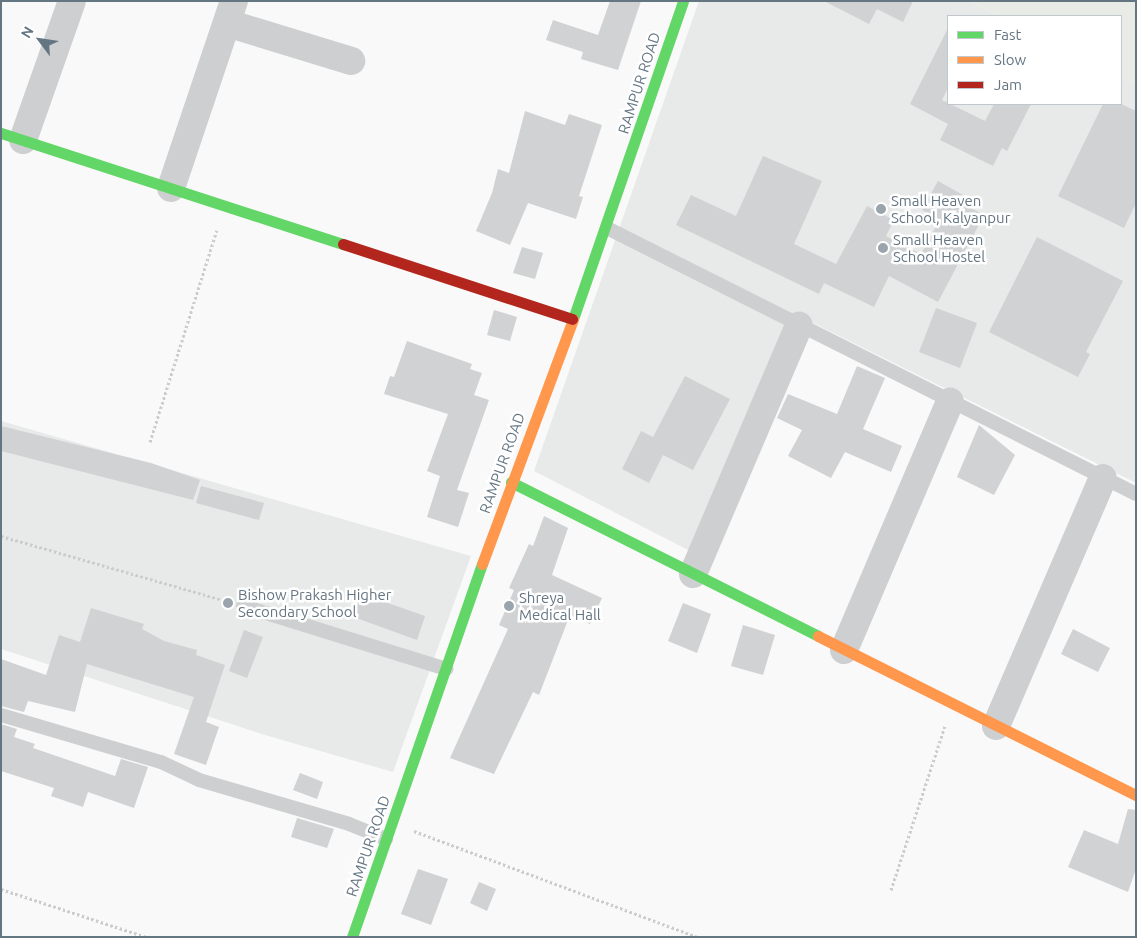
<!DOCTYPE html>
<html>
<head>
<meta charset="utf-8">
<style>
	body { margin:0 }
	#map { position:relative; width:1137px; height:938px; overflow:hidden; background:#f9f9f9; font-family:Ubuntu,sans-serif }
	div>[style] { position:absolute }
	.built>* { inset:0; background:#e8e9e9 }
	.green>* { inset:0; background:#e8ebe6 }
	.building>* { inset:0; background:#d0d2d3 }
	.path>* { height:3px; margin-top:-1.5px; transform-origin:0; background:repeating-linear-gradient(90deg,#cbcccd 0 2.5px,transparent 0 5px) }
	.lane>* { height:14px; margin:-7px; padding:0 7px; transform-origin:7px; border-radius:7px; background:#cecfd0 }
	.street>* { height:28px; margin:-14px; padding:0 14px; transform-origin:14px; border-radius:14px; background:#cecfd0 }
	.fast>* { height:11px; margin:-5.5px; padding:0 5.5px; transform-origin:5.5px; border-radius:5.5px; background:#63d668 }
	.slow>* { height:11px; margin:-5.5px; padding:0 5.5px; transform-origin:5.5px; border-radius:5.5px; background:#ff974d }
	.jam>* { height:11px; margin:-5.5px; padding:0 5.5px; transform-origin:5.5px; border-radius:5.5px; background:#b3261e }
	.dots>* { width:14px; height:14px; translate:-50% -50%; box-sizing:border-box; border:2px solid #fff; border-radius:50% }
	span { translate:-50% -50%; white-space:nowrap; text-align:center; line-height:1.15; -webkit-text-stroke:5px #fff; paint-order:stroke }
	.street-label { font-size:15px; color:#657683 }
	.poi-label { font-size:15px; color:#657683 }
	.left { translate:0 -50%; text-align:left }
	.frame { position:absolute; inset:0; border:2px solid #657683; pointer-events:none }
	.legend { position:absolute; left:947px; top:15px; width:175px; height:90px; box-sizing:border-box; background:#fff; border:1px solid #c1c8cd; margin:0; padding:6px 9px; list-style:none; font-size:15px; color:#657683 }
	.legend li { display:flex; align-items:center; gap:10px; height:25px }
	.legend b { width:25px; border:1px solid #c1c8cd }
	.north { position:absolute; left:15px; top:15px; width:50px; height:50px; -webkit-text-stroke:4px #fff; paint-order:stroke; rotate:301deg; font-size:14px; font-weight:700; line-height:20px; text-align:center; color:#657683 }
	.north::after { content:''; display:block; margin:auto; width:18px; height:22px; background:#657683; clip-path:polygon(50% 0,100% 100%,50% 72%,0 100%) }
</style>
</head>
<body>
<div id="map">
	<div class="built">
		<div style="clip-path:polygon(699px 1px,969px 1px,999px 16px,948px 16px,948px 104px,1121px 104px,1121px 77px,1136px 85px,1136px 483px,795px 314px,692px 552px,534px 471px)"></div>
		<div style="clip-path:polygon(1px 421px,471px 556px,393px 772px,265px 735px,1px 649px)"></div>
	</div>
	<div class="green">
		<div style="clip-path:polygon(969px 1px,1136px 1px,1136px 85px,1121px 77px,1121px 16px,999px 16px)"></div>
	</div>
	<div class="building">
		<div style="clip-path:polygon(610px 1px,641px 1px,618px 70px,581px 59px,583px 52px,546px 40px,553px 20px,598px 35px)"></div>
		<div style="clip-path:polygon(824px 1px,913px 1px,903px 22px,877px 9px,869px 24px)"></div>
		<div style="clip-path:polygon(948px 28px,948px 88px,942px 100px,985px 121px,994px 104px,1031px 104px,1007px 151px,1002px 148px,993px 166px,940px 140px,948px 124px,910px 104px)"></div>
		<div style="clip-path:polygon(1103px 104px,1121px 104px,1136px 111px,1136px 203px,1124px 228px,1058px 196px)"></div>
		<div style="clip-path:polygon(525px 111px,565px 125px,569px 114px,602px 125px,579px 196px,583px 197px,576px 219px,528px 203px,510px 245px,476px 231px,492px 193px,498px 169px,509px 173px)"></div>
		<div style="clip-path:polygon(763px 156px,822px 181px,794px 244px,836px 264px,867px 206px,894px 220px,886px 236px,921px 254px,940px 219px,922px 210px,938px 181px,963px 195px,960px 202px,984px 215px,938px 302px,889px 276px,874px 307px,824px 283px,819px 294px,676px 225px,691px 195px,736px 216px)"></div>
		<div style="clip-path:polygon(1037px 237px,1123px 281px,1086px 352px,1090px 354px,1078px 377px,989px 332px)"></div>
		<div style="clip-path:polygon(522px 247px,543px 253px,535px 279px,513px 273px)"></div>
		<div style="clip-path:polygon(936px 308px,977px 323px,960px 368px,919px 352px)"></div>
		<div style="clip-path:polygon(494px 310px,517px 317px,510px 341px,487px 335px)"></div>
		<div style="clip-path:polygon(407px 341px,472px 364px,470px 369px,482px 373px,474px 395px,489px 400px,457px 490px,469px 493px,458px 527px,427px 517px,440px 476px,427px 471px,448px 414px,384px 394px,390px 376px,394px 377px)"></div>
		<div style="clip-path:polygon(857px 366px,885px 378px,863px 429px,902px 446px,891px 472px,845px 452px,831px 478px,788px 456px,802px 430px,777px 418px,788px 394px,837px 414px)"></div>
		<div style="clip-path:polygon(685px 376px,730px 399px,693px 470px,663px 455px,649px 483px,622px 469px,641px 431px,653px 437px)"></div>
		<div style="clip-path:polygon(979px 425px,1015px 455px,994px 495px,957px 477px)"></div>
		<div style="clip-path:polygon(1px 426px,151px 463px,200px 480px,193px 500px,1px 451px)"></div>
		<div style="clip-path:polygon(201px 486px,264px 503px,259px 520px,196px 503px)"></div>
		<div style="clip-path:polygon(544px 516px,568px 528px,552px 575px,602px 598px,590px 624px,570px 615px,539px 695px,533px 692px,494px 774px,450px 758px,508px 629px,499px 625px,514px 590px,509px 588px,529px 544px,533px 546px)"></div>
		<div style="clip-path:polygon(359px 593px,425px 616px,417px 640px,351px 616px)"></div>
		<div style="clip-path:polygon(683px 603px,711px 614px,697px 653px,668px 641px)"></div>
		<div style="clip-path:polygon(91px 608px,144px 624px,142px 629px,164px 641px,197px 650px,196px 655px,225px 665px,206px 722px,219px 727px,206px 765px,174px 754px,194px 697px,87px 664px,75px 712px,28px 701px,24px 712px,1px 706px,1px 659px,46px 675px,59px 635px,80px 642px)"></div>
		<div style="clip-path:polygon(743px 625px,775px 635px,763px 675px,731px 666px)"></div>
		<div style="clip-path:polygon(1073px 629px,1110px 648px,1098px 672px,1061px 654px)"></div>
		<div style="clip-path:polygon(244px 630px,263px 637px,247px 678px,229px 671px)"></div>
		<div style="clip-path:polygon(1px 724px,17px 729px,14px 737px,35px 744px,33px 748px,115px 776px,121px 759px,148px 767px,134px 808px,88px 792px,83px 807px,51px 796px,54px 788px,1px 771px)"></div>
		<div style="clip-path:polygon(300px 773px,323px 782px,317px 799px,293px 790px)"></div>
		<div style="clip-path:polygon(1128px 809px,1136px 810px,1136px 869px,1128px 892px,1068px 867px,1084px 830px,1118px 844px)"></div>
		<div style="clip-path:polygon(297px 818px,334px 829px,327px 848px,291px 837px)"></div>
		<div style="clip-path:polygon(418px 869px,448px 879px,431px 925px,401px 914px)"></div>
		<div style="clip-path:polygon(479px 882px,496px 889px,487px 911px,470px 903px)"></div>
	</div>
	<div class="path">
		<div style="left:150px;top:442px;width:222px;rotate:-72.5deg"></div>
		<div style="left:1px;top:536px;width:234px;rotate:16.1deg"></div>
		<div style="left:414px;top:831px;width:303px;rotate:20.5deg"></div>
		<div style="left:1px;top:889px;width:153px;rotate:18.3deg"></div>
		<div style="left:891px;top:890px;width:173px;rotate:-71.8deg"></div>
	</div>
	<div class="lane">
		<div style="left:607px;top:228px;width:592px;rotate:26.69deg"></div>
		<div style="left:243px;top:606px;width:213px;rotate:17.2deg"></div>
		<div style="left:1px;top:715px;width:167px;rotate:16.4deg"></div>
		<div style="left:161px;top:762px;width:42px;rotate:25.3deg"></div>
		<div style="left:199px;top:780px;width:156px;rotate:16.3deg"></div>
		<div style="left:349px;top:824px;width:40px;rotate:22deg"></div>
	</div>
	<div class="street">
		<div style="left:227px;top:23px;width:130px;rotate:17deg"></div>
		<div style="left:23px;top:140px;width:147px;rotate:-70.6deg"></div>
		<div style="left:171px;top:188px;width:197px;rotate:-71.4deg"></div>
		<div style="left:693px;top:574px;width:270px;rotate:-66.9deg"></div>
		<div style="left:844px;top:650px;width:270px;rotate:-66.9deg"></div>
		<div style="left:996px;top:726px;width:270px;rotate:-66.7deg"></div>
	</div>
	<div class="fast">
		<div style="left:1px;top:133px;width:360px;rotate:18deg"></div>
		<div style="left:573px;top:319px;width:336px;rotate:-70.9deg"></div>
		<div style="left:511px;top:482px;width:343px;rotate:26.6deg"></div>
		<div style="left:352px;top:937px;width:395px;rotate:-70.8deg"></div>
	</div>
	<div class="slow">
		<div style="left:482px;top:564px;width:261px;rotate:-69.6deg"></div>
		<div style="left:818px;top:636px;width:356px;rotate:26.6deg"></div>
	</div>
	<div class="jam">
		<div style="left:343px;top:244px;width:241px;rotate:18.1deg"></div>
	</div>
	<div class="dots">
		<div style="left:881px;top:209px;background:#99a4ac"></div>
		<div style="left:883px;top:248px;background:#99a4ac"></div>
		<div style="left:228px;top:603px;background:#99a4ac"></div>
		<div style="left:509px;top:606px;background:#99a4ac"></div>
	</div>
	<div class="street-label">
		<span style="left:639px;top:83px;rotate:-72deg">RAMPUR ROAD</span>
		<span style="left:502px;top:463px;rotate:-70deg">RAMPUR ROAD</span>
		<span style="left:368px;top:846px;rotate:-71deg">RAMPUR ROAD</span>
	</div>
	<div class="poi-label">
		<span class="left" style="left:891px;top:209px">Small Heaven<br>School, Kalyanpur</span>
		<span class="left" style="left:893px;top:248px">Small Heaven<br>School Hostel</span>
		<span class="left" style="left:238px;top:603px">Bishow Prakash Higher<br>Secondary School</span>
		<span class="left" style="left:519px;top:606px">Shreya<br>Medical Hall</span>
	</div>
	<div class="frame"></div>
	<ul class="legend">
	<li><b style="height:6px;background:#63d668"></b>Fast</li>
	<li><b style="height:6px;background:#ff974d"></b>Slow</li>
	<li><b style="height:6px;background:#b3261e"></b>Jam</li>
	</ul>
	<div class="north">N</div>
</div>
</body>
</html>
